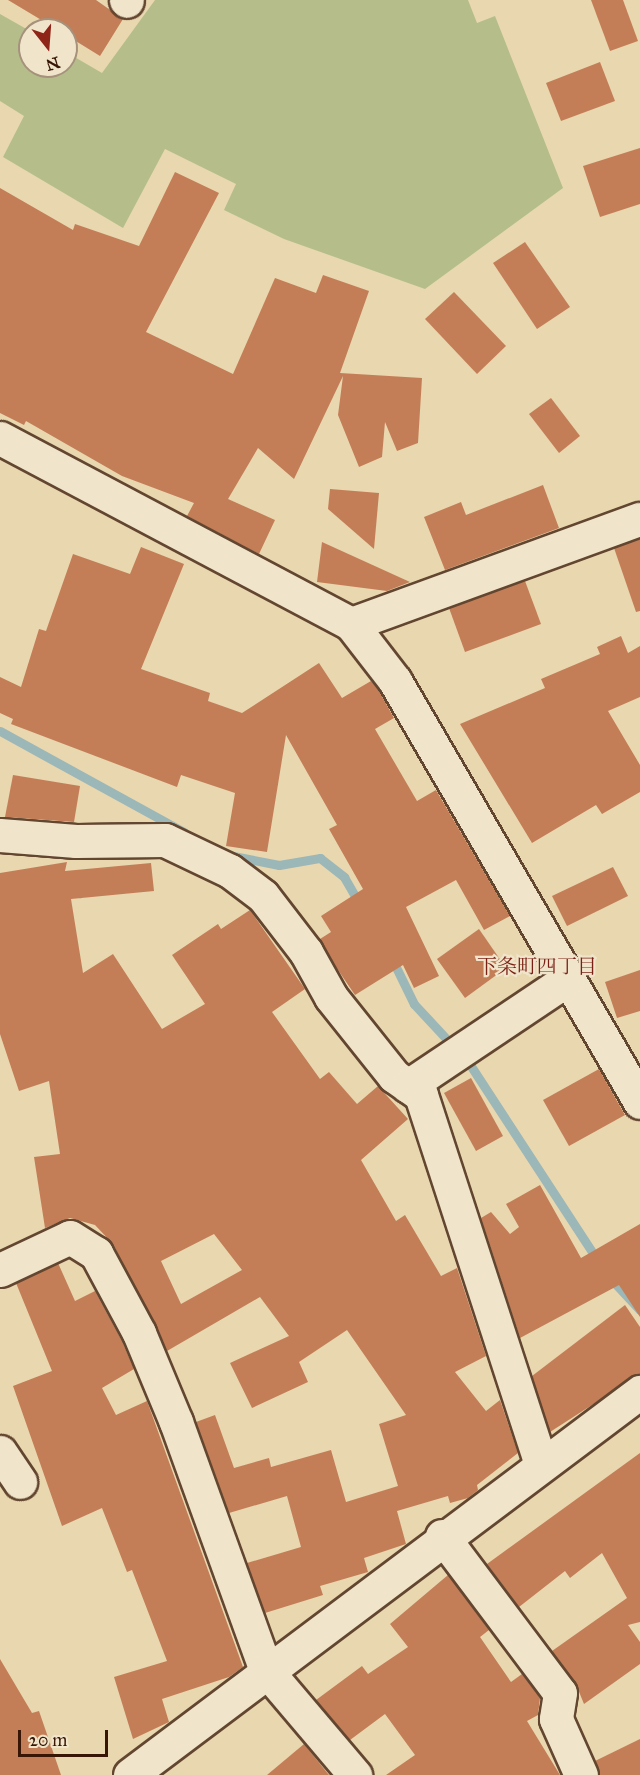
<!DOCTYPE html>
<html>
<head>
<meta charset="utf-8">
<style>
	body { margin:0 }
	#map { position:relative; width:640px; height:1775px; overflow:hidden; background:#e8d7af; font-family:"IM FELL Great Primer","Noto Serif JP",serif }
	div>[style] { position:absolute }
	.green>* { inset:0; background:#b5be8b }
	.stream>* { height:9px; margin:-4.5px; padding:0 4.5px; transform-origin:4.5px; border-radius:4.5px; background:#9cb7b7 }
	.building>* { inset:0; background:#c47e57 }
	.roads { filter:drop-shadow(2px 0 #634630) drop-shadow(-2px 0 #634630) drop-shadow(0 2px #634630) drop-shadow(0 -2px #634630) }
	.minor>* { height:33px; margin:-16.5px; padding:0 16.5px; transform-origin:16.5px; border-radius:16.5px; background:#f0e5cb }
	span { translate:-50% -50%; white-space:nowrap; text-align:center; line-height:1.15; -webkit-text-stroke:4.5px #f0e5cb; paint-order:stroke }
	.neighbourhood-label { font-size:20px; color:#7a1f14 }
	.north { position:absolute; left:18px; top:18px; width:60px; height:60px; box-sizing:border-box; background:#f0e5cb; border:2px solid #a6927c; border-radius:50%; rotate:163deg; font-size:16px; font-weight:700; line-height:24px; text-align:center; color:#371606 }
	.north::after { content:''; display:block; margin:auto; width:21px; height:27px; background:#8f2418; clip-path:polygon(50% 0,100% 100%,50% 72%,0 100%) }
	.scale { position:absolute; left:18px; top:1730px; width:90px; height:27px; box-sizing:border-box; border:3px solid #371606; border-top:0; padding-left:8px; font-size:18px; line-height:21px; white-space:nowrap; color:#371606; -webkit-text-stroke:4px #f0e5cb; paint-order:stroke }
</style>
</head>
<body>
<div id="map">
	<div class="green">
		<div style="clip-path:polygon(155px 0,468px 0,477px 23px,495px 16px,563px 188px,425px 289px,284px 239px,224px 210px,236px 184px,165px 149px,123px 228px,3px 157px,24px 116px,0 101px,0 14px,30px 31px,30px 66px,66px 66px,66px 52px,102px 73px)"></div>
	</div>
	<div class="stream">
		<div style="left:0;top:731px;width:210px;rotate:28.8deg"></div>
		<div style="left:228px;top:855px;width:52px;rotate:11.1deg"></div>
		<div style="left:279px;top:865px;width:42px;rotate:-9.7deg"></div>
		<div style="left:320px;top:858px;width:31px;rotate:38deg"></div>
		<div style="left:344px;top:877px;width:30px;rotate:60deg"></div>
		<div style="left:392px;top:959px;width:50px;rotate:63.9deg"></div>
		<div style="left:414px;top:1004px;width:59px;rotate:47.1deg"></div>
		<div style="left:465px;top:1057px;width:244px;rotate:56.9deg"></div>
		<div style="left:609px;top:1277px;width:45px;rotate:46.8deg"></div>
	</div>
	<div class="building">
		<div style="clip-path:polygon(8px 0,96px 0,123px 19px,100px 56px,66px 35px,66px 30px,58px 30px)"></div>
		<div style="clip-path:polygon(591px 0,623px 0,638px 41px,610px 51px)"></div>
		<div style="clip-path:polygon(600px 62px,615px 101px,561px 121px,546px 83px)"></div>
		<div style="clip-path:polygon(640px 148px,640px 204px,600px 217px,583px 166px)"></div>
		<div style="clip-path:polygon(175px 172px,219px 193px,146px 332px,233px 374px,275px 278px,316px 293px,323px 275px,369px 291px,340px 373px,422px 378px,418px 443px,397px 451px,385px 422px,382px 457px,359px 467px,338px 415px,343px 376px,294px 479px,258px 448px,228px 499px,275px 520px,259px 554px,187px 516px,194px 503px,122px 476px,26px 421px,24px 425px,0 413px,0 188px,73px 230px,75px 224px,139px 246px)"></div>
		<div style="clip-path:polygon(525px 242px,570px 307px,537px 329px,493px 263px)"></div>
		<div style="clip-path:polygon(454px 292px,506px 346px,477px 374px,425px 319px)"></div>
		<div style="clip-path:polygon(551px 398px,580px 436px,559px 453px,529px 414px)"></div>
		<div style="clip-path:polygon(543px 485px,559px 528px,445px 570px,424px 517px,461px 502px,466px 515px)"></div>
		<div style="clip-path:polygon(330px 489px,379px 493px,374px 549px,328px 509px)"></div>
		<div style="clip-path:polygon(640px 539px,640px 611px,636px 612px,614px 548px)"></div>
		<div style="clip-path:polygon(322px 542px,410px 582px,387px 591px,317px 582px)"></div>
		<div style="clip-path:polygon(141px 547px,184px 564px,141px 669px,210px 693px,208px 701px,242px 713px,319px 663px,342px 698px,371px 681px,378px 689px,394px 718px,375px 729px,417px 801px,436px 790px,510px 916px,484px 930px,456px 880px,406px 907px,439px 976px,414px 988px,403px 965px,355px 995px,336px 967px,320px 939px,331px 932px,321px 916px,363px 889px,329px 829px,337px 825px,286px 735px,267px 852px,226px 846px,235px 793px,181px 775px,177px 787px,11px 724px,13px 719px,0 713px,0 677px,21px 687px,39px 629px,46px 631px,73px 554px,130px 574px)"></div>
		<div style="clip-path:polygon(525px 581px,541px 624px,465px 652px,449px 608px)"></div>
		<div style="clip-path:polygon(621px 636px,628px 653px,640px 646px,640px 697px,608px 711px,640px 765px,640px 792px,602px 814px,596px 805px,532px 843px,460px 724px,545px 688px,541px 679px,600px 654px,597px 647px)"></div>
		<div style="clip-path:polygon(13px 775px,80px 786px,74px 822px,5px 817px)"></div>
		<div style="clip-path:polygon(evenodd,67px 862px,65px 871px,151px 863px,154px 891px,71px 899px,83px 973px,113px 954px,162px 1029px,205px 1004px,172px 955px,218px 924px,221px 929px,250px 910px,305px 989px,272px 1012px,320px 1079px,329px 1072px,357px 1104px,378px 1086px,408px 1119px,361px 1160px,396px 1221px,405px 1215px,441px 1276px,457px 1268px,486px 1356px,455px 1372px,486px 1411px,500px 1400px,518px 1453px,477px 1485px,478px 1490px,468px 1498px,450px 1503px,448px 1496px,397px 1511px,406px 1544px,364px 1558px,368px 1572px,320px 1586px,323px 1595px,265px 1613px,247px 1563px,301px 1547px,287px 1496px,229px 1513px,196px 1422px,215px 1415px,234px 1468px,269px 1458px,271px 1467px,331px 1450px,346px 1502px,398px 1486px,379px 1424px,406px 1415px,347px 1330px,299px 1362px,308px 1382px,252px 1408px,230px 1363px,289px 1336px,260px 1297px,167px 1351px,113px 1244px,95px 1225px,70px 1218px,45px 1228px,34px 1157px,60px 1154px,49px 1081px,19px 1091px,0 1034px,0 873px,67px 862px,214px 1234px,242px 1270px,181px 1304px,161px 1261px,214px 1234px)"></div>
		<div style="clip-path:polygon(613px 867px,628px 896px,567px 926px,552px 896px)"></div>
		<div style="clip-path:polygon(479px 929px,506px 968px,465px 998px,437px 959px)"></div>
		<div style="clip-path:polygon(640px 970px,640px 1011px,617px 1018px,605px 982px)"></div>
		<div style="clip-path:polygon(599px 1069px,625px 1115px,569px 1146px,543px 1100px)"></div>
		<div style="clip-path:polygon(471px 1078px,503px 1136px,476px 1151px,444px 1093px)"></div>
		<div style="clip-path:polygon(540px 1185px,581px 1258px,640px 1224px,640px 1317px,619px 1285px,520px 1338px,481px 1218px,491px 1212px,510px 1234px,519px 1227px,506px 1204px)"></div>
		<div style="clip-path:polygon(58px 1263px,75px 1301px,95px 1291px,122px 1341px,134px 1369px,102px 1388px,116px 1415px,147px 1401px,243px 1667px,229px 1677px,162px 1699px,169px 1722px,133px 1739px,114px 1677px,167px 1661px,132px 1570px,127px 1572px,102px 1508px,62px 1526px,13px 1386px,52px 1371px,16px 1283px)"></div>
		<div style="clip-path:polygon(625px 1305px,640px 1327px,640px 1374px,550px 1432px,532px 1376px)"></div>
		<div style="clip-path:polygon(640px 1453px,640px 1622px,628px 1625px,640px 1642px,640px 1664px,584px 1704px,575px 1682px,552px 1651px,627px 1598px,602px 1553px,570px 1578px,565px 1571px,519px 1607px,487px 1564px)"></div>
		<div style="clip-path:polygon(448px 1575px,489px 1630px,480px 1637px,511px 1682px,522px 1674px,540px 1698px,538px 1715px,527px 1721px,560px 1775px,386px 1775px,415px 1755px,385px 1714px,350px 1740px,316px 1700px,362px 1666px,368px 1674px,408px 1647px,390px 1624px)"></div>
		<div style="clip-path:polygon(0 1659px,32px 1713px,39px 1711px,61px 1775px,0 1775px)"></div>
		<div style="clip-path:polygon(640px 1739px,640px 1775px,599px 1775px,595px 1761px)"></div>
		<div style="clip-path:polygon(304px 1744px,329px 1775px,267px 1775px)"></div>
	</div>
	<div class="roads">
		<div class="minor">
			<div style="left:126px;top:0;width:1px;rotate:45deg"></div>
			<div style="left:0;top:438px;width:397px;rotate:27.9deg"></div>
			<div style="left:351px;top:624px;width:72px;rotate:52.3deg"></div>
			<div style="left:395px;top:681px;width:487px;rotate:59.8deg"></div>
			<div style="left:351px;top:624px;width:307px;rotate:-20deg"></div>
			<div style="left:0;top:835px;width:76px;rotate:4.5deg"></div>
			<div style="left:76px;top:841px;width:89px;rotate:-0.6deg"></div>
			<div style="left:165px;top:840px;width:72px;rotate:25.5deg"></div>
			<div style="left:230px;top:871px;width:41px;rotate:37.1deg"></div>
			<div style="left:263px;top:896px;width:71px;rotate:52.5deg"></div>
			<div style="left:306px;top:952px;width:51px;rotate:60.9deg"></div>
			<div style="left:331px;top:997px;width:101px;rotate:51.4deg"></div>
			<div style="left:394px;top:1076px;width:33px;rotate:35deg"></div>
			<div style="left:421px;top:1095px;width:388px;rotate:72deg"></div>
			<div style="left:408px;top:1086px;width:192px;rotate:-33.8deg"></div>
			<div style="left:0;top:1270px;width:77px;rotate:-25.2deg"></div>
			<div style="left:70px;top:1237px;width:31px;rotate:32deg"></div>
			<div style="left:96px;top:1253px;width:91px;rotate:61.7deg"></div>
			<div style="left:139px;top:1333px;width:96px;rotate:67.4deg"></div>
			<div style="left:176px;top:1422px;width:264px;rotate:70.1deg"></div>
			<div style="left:266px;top:1670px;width:138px;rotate:49.7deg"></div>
			<div style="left:0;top:1452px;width:36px;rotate:56deg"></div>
			<div style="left:442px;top:1536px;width:196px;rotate:53.1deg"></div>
			<div style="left:560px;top:1693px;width:26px;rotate:99deg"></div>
			<div style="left:556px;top:1719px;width:61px;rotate:65.9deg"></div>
			<div style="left:130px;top:1775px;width:638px;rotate:-36.91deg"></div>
		</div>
	</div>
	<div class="neighbourhood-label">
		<span style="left:537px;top:966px">下条町四丁目</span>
	</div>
	<div class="north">N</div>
	<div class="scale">20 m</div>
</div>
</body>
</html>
